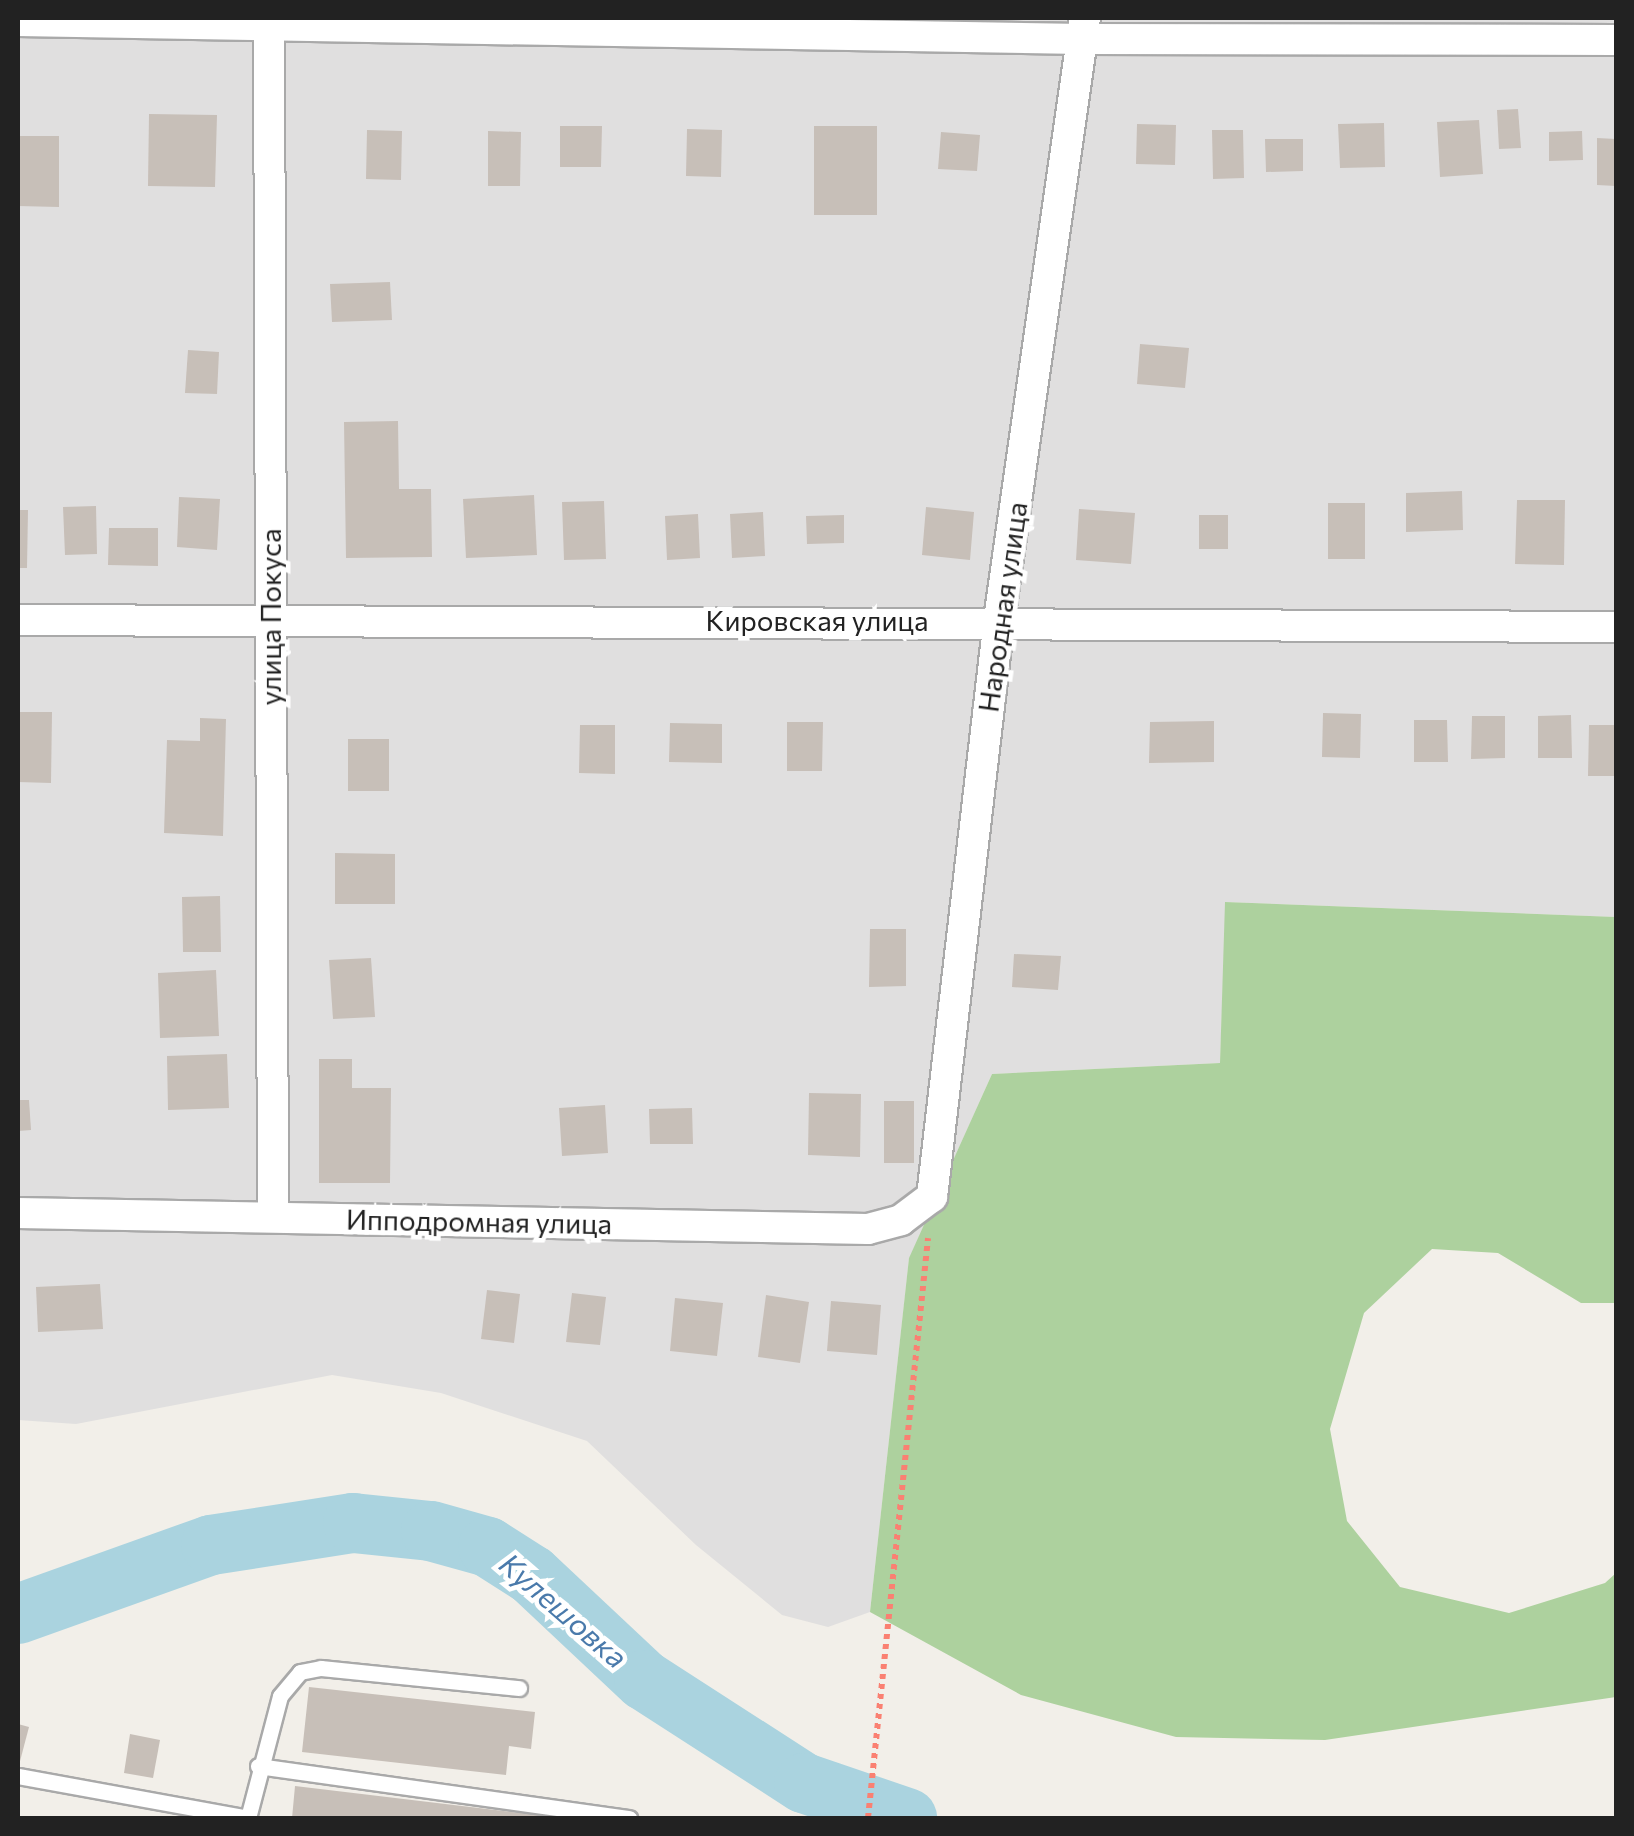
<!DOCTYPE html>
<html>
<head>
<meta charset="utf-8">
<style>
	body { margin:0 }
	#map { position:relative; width:1634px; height:1836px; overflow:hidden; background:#f2efe9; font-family:Commissioner,sans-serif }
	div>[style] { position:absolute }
	.residential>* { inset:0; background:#e0dfdf }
	.forest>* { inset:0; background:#add19e }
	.river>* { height:60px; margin:-30px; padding:0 30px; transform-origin:30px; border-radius:30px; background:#aad3df }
	.building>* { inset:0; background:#c7bfb8 }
	.path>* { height:6px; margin-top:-3px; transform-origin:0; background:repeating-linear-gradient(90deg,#fa8072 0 5px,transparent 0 10px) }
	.roads { filter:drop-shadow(2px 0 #a9a9a9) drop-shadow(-2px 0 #a9a9a9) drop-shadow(0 2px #a9a9a9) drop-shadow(0 -2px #a9a9a9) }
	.lane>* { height:15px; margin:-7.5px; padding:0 7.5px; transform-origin:7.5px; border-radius:7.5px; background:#fff }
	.street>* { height:30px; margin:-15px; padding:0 15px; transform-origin:15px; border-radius:15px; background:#fff }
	span { translate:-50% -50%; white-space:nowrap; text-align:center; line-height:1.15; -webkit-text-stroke:9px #fff; paint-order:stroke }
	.street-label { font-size:28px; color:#222 }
	.water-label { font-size:30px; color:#4a7aab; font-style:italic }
	.frame { position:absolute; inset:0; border:20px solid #222; pointer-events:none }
</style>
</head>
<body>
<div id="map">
	<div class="residential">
		<div style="clip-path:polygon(18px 18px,1616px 18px,1616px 917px,1226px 902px,1220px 1063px,992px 1074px,909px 1259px,870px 1612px,828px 1627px,782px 1615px,696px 1545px,587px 1441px,441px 1393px,332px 1375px,76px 1424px,18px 1420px)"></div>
	</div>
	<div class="forest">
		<div style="clip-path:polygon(1225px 902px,1616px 917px,1616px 1303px,1581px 1303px,1498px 1253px,1432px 1249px,1364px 1313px,1330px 1429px,1347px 1521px,1400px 1587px,1509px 1613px,1605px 1583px,1616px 1573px,1616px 1697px,1325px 1740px,1176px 1737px,1021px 1695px,870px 1612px,909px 1258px,992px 1074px,1220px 1063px)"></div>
	</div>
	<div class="river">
		<div style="left:18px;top:1614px;width:205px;rotate:-19.7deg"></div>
		<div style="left:211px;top:1545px;width:144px;rotate:-8.8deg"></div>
		<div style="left:353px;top:1523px;width:78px;rotate:5.9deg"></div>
		<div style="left:431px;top:1531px;width:59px;rotate:15.7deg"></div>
		<div style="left:488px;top:1547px;width:52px;rotate:32.5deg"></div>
		<div style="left:532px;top:1575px;width:154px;rotate:43.2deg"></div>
		<div style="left:644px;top:1680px;width:190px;rotate:32.8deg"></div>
		<div style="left:804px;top:1783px;width:109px;rotate:18.8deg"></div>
	</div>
	<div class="building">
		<div style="clip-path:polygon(1518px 109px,1521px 148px,1499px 149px,1497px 110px)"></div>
		<div style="clip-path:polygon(149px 114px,217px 115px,215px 187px,148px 186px)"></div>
		<div style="clip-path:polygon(1479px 120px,1483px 174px,1440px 177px,1437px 122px)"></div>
		<div style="clip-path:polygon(1384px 123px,1385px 167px,1340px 168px,1338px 124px)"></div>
		<div style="clip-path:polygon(1137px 124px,1176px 125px,1175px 165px,1136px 164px)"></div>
		<div style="clip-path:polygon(560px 126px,602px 126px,601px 167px,560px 167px)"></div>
		<div style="clip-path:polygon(814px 126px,877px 126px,877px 215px,814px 215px)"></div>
		<div style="clip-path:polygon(687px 129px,722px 130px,721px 177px,686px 176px)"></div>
		<div style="clip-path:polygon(367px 130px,402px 131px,401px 180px,366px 179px)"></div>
		<div style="clip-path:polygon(1212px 130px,1243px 130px,1244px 178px,1213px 179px)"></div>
		<div style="clip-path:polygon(488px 131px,521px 132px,520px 186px,488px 186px)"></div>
		<div style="clip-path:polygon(1582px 131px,1583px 160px,1549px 161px,1549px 132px)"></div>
		<div style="clip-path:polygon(941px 132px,980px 135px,977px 171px,938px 169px)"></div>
		<div style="clip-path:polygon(18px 136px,59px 136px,59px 207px,18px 206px)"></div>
		<div style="clip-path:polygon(1597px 138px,1616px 139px,1616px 186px,1597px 185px)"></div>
		<div style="clip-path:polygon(1265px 139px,1303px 139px,1303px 171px,1266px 172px)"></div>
		<div style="clip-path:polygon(390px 282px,392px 320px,332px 322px,330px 284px)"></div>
		<div style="clip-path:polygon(1140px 344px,1189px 348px,1185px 388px,1137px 384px)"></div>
		<div style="clip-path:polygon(188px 350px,219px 352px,217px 394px,185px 393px)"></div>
		<div style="clip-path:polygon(398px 421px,399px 489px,431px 489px,432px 557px,346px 558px,344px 422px)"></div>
		<div style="clip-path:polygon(1462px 491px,1463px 530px,1406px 532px,1406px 493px)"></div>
		<div style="clip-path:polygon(534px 495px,537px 555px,466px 558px,463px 499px)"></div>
		<div style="clip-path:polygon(179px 497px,220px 499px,217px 550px,177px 547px)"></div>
		<div style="clip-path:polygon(1517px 500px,1565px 500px,1564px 565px,1515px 564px)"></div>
		<div style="clip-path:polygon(604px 501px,606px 559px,564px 560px,562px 502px)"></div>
		<div style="clip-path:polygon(1328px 503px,1365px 503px,1365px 559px,1328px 559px)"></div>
		<div style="clip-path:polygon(96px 506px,97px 554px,65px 555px,63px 507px)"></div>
		<div style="clip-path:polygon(926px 507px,974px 512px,970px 560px,922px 555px)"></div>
		<div style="clip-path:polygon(1079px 509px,1135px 513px,1131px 564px,1076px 560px)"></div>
		<div style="clip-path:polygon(18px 510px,28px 510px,27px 568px,18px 568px)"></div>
		<div style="clip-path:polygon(763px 512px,765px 556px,732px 558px,730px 514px)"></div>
		<div style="clip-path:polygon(698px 514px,700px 558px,667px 560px,665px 516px)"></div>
		<div style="clip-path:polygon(844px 515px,844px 543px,807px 544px,806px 516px)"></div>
		<div style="clip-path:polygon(1199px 515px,1228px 515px,1228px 549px,1199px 549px)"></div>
		<div style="clip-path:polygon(109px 528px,158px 528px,158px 566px,108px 565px)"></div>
		<div style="clip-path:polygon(18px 712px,52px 712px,51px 783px,18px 782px)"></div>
		<div style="clip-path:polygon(1323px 713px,1361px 714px,1360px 758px,1322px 757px)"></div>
		<div style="clip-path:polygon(1571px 715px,1572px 758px,1538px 758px,1538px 716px)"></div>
		<div style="clip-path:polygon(1472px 716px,1505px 716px,1505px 758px,1471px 759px)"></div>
		<div style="clip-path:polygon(200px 718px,226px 719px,223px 836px,164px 833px,167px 740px,200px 741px)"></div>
		<div style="clip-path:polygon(1414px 720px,1447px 720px,1448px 762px,1414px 762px)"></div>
		<div style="clip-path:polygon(1214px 721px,1214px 762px,1149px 763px,1150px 722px)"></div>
		<div style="clip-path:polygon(787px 722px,823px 722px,822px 771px,787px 771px)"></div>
		<div style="clip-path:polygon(670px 723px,722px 724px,722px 763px,669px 762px)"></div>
		<div style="clip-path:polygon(580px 725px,615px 725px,615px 774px,579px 773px)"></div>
		<div style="clip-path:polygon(1589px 725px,1616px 725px,1616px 776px,1588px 776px)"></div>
		<div style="clip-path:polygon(348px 739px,389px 739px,389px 791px,348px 791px)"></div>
		<div style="clip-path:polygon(335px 853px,395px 854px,395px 904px,335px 904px)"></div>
		<div style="clip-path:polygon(220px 896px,221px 952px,183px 952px,182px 897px)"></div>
		<div style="clip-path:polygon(870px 929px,906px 929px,906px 986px,869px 987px)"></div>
		<div style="clip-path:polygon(1014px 954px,1061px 956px,1058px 990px,1012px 987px)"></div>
		<div style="clip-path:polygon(371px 958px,375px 1017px,333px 1019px,329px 960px)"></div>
		<div style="clip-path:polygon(216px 970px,219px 1036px,160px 1038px,158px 973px)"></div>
		<div style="clip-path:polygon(227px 1054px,229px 1108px,168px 1110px,167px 1056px)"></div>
		<div style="clip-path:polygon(319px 1059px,352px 1059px,352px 1088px,391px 1088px,390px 1183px,319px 1183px)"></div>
		<div style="clip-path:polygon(809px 1093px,861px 1094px,860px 1157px,808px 1155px)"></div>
		<div style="clip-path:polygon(18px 1100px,29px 1100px,31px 1130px,18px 1131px)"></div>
		<div style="clip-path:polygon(884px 1101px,914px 1101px,914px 1163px,884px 1163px)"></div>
		<div style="clip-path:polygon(605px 1105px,608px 1153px,562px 1156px,559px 1108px)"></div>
		<div style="clip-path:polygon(692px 1108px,693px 1144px,650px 1144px,649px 1109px)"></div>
		<div style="clip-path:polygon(100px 1284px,103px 1329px,38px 1332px,36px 1287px)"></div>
		<div style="clip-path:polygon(487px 1290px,520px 1294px,514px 1343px,481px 1339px)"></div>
		<div style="clip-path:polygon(572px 1293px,606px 1297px,600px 1345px,566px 1342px)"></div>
		<div style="clip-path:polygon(766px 1295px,809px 1302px,800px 1363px,758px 1357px)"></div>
		<div style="clip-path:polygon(675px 1298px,723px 1303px,717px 1356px,670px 1351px)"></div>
		<div style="clip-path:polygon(831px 1301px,881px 1305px,877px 1355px,827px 1351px)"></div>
		<div style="clip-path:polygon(309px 1687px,535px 1712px,531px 1749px,509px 1746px,506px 1775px,302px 1752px)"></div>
		<div style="clip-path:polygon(18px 1724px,29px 1727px,19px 1765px,18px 1765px)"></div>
		<div style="clip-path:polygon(130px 1734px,160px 1740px,153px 1778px,124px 1773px)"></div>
		<div style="clip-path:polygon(295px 1786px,546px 1816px,545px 1818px,292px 1818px)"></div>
	</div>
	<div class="path">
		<div style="left:868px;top:1818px;width:583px;rotate:-84.09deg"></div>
	</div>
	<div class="roads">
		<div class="lane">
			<div style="left:258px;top:1766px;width:375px;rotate:8deg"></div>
			<div style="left:18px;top:1776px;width:234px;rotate:10.3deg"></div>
			<div style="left:248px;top:1818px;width:126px;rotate:-75.3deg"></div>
			<div style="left:280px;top:1696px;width:31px;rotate:-50deg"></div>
			<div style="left:300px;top:1672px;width:21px;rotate:-11deg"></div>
			<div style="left:321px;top:1668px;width:199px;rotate:5.8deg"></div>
		</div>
		<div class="street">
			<div style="left:269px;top:18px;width:1199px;rotate:89.81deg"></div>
			<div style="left:18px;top:21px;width:1065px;rotate:0.97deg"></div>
			<div style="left:1083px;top:39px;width:533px;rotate:0.11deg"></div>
			<div style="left:18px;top:620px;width:1598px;rotate:0.25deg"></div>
			<div style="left:18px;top:1213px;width:850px;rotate:1.08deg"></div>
			<div style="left:868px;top:1229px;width:34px;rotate:-15deg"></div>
			<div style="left:901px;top:1220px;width:39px;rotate:-37deg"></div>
			<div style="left:932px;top:1197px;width:581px;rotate:-83.38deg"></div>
			<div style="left:999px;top:620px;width:608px;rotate:-81.87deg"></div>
		</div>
	</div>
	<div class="street-label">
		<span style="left:1002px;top:607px;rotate:-82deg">Народная улица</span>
		<span style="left:270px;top:617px;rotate:-90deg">улица Покуса</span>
		<span style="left:817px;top:620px">Кировская улица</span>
		<span style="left:479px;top:1221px;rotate:1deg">Ипподромная улица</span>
	</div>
	<div class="water-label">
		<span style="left:564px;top:1610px;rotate:41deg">Кулешовка</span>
	</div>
	<div class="frame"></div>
</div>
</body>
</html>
